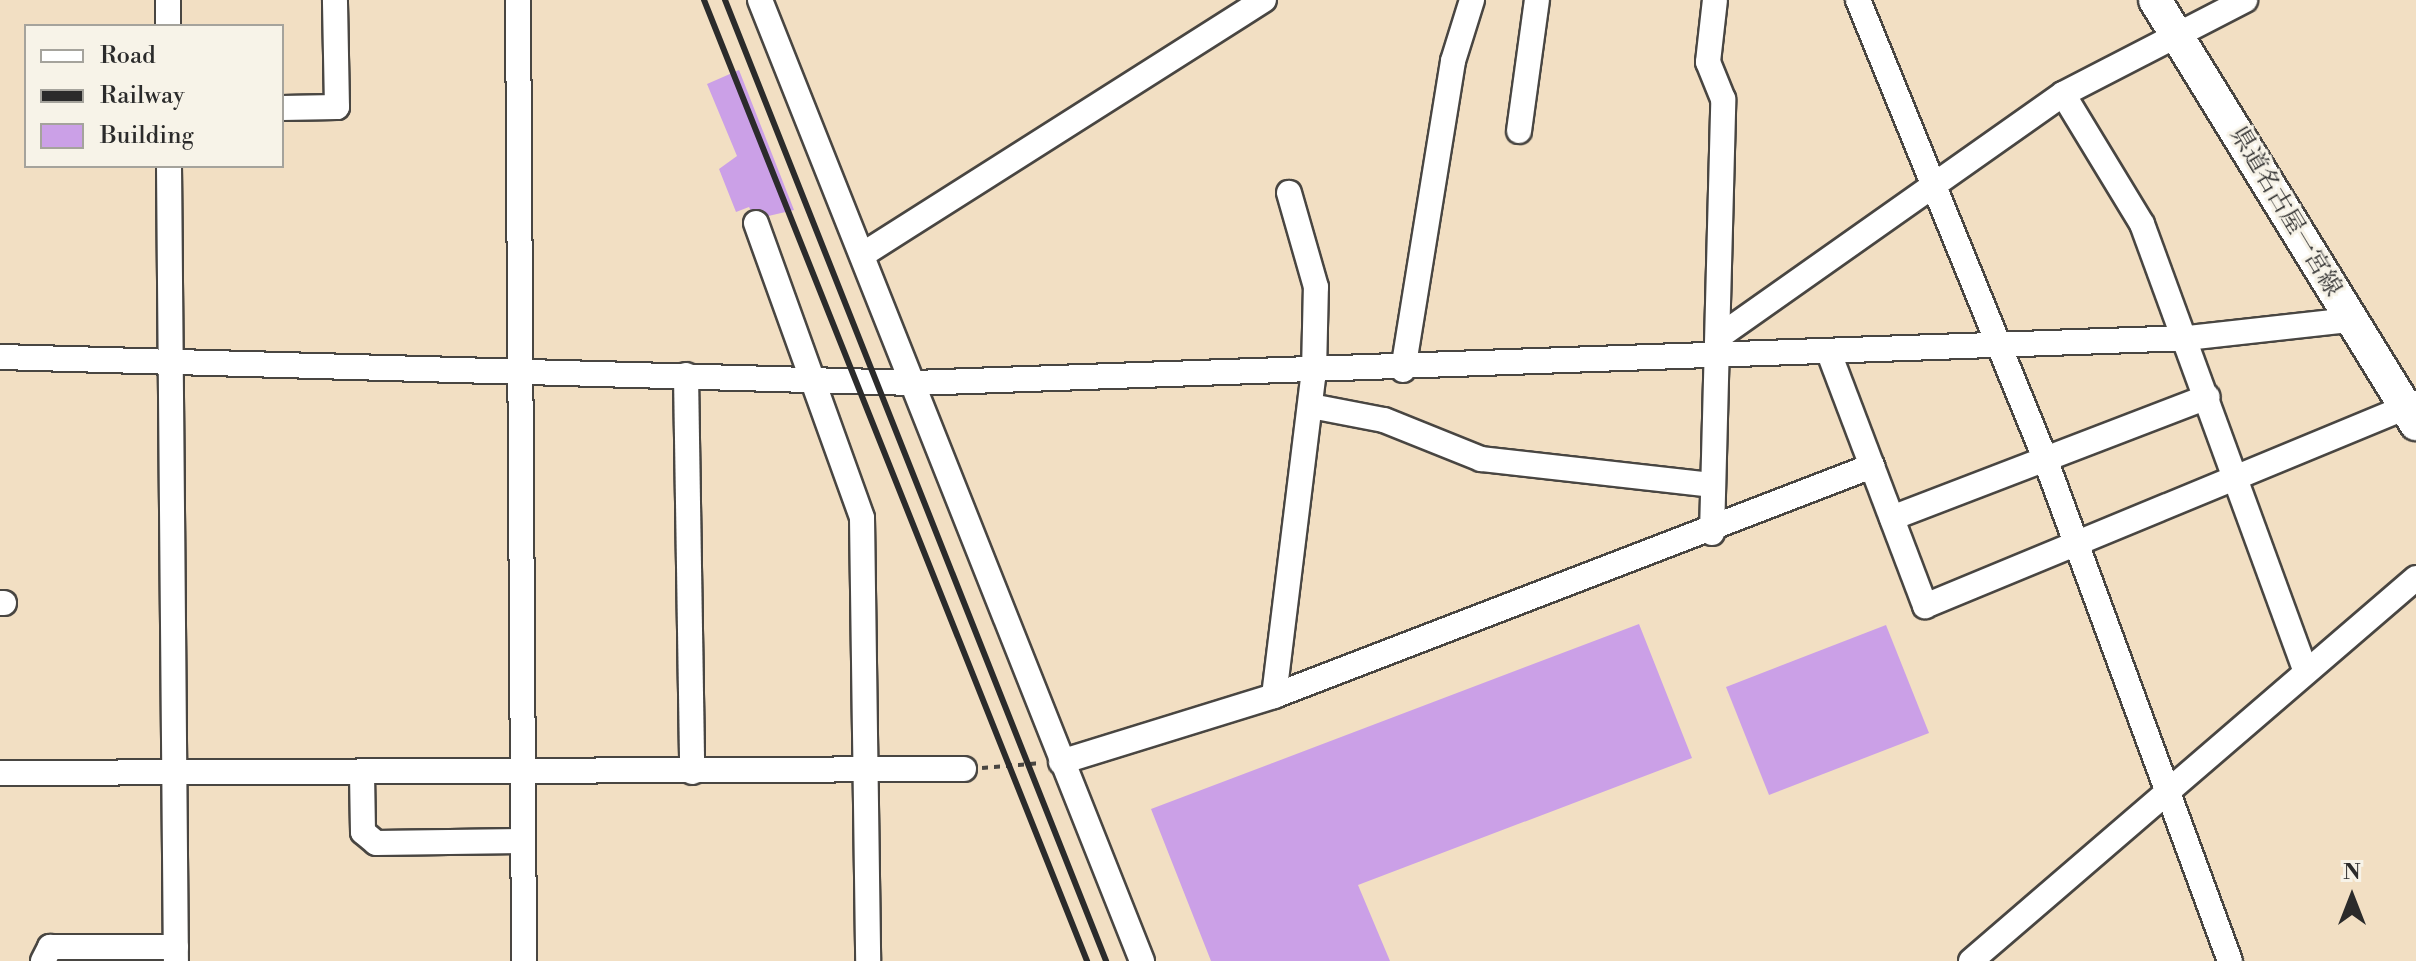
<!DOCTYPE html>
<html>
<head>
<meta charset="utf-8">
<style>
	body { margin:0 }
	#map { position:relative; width:2416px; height:961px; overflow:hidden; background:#f2dfc3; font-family:"Libre Bodoni","Noto Serif JP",serif }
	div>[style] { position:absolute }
	.building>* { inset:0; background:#cba0e7 }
	.path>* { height:4px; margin-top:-2px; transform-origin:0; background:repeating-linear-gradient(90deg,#494642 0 6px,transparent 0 12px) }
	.roads { filter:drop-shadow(2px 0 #494642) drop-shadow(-2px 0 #494642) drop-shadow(0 2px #494642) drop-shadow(0 -2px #494642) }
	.minor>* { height:24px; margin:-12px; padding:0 12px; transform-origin:12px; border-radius:12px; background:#fff }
	.major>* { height:32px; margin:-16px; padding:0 16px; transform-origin:16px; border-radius:16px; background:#fff }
	.rail>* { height:6px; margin:-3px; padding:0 3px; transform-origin:3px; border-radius:3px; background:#2b2b2b }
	span { translate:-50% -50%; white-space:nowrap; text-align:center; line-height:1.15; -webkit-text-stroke:6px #f7f3e8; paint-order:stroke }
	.street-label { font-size:24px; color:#2b2b2b }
	.legend { position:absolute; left:24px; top:24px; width:260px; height:144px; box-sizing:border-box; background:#f7f3e8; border:2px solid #a5a39c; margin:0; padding:10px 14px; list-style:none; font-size:24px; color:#2b2b2b }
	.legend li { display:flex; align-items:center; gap:16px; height:40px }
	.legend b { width:40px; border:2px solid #a5a39c }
	.north { position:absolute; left:2312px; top:857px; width:80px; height:80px; -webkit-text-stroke:6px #f7f3e8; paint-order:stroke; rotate:0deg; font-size:22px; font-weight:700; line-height:32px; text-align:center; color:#2b2b2b }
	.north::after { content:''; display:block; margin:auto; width:28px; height:36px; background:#2b2b2b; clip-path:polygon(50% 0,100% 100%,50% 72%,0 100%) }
</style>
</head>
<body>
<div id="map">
	<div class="building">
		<div style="clip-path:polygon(739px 70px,794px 210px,755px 219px,749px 207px,736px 212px,719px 169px,737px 156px,707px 84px)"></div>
		<div style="clip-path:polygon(1639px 624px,1692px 758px,1358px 885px,1390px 961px,1211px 961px,1151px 809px)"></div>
		<div style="clip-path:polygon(1886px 625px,1929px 733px,1769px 795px,1726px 687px)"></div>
	</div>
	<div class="path">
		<div style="left:982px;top:768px;width:59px;rotate:-4.8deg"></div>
	</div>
	<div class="roads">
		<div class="minor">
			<div style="left:168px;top:0;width:26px;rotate:90deg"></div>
			<div style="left:518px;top:0;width:961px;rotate:89.64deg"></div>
			<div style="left:760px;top:0;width:1034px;rotate:68.32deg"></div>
			<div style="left:1858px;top:0;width:492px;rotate:67.8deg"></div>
			<div style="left:2044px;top:456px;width:538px;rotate:69.78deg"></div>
			<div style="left:2063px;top:94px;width:152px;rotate:58.7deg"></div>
			<div style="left:2142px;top:224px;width:475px;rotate:69.9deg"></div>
			<div style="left:282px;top:108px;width:55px;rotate:-1deg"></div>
			<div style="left:337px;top:107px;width:107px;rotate:-91.1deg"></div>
			<div style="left:1519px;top:131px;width:132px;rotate:-82.2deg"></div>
			<div style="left:169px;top:166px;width:795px;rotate:89.5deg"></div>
			<div style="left:756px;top:223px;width:313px;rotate:70.2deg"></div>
			<div style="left:862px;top:518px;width:443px;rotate:89.2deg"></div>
			<div style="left:862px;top:255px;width:476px;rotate:-32.4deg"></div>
			<div style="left:1720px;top:336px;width:420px;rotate:-35.2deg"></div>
			<div style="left:2063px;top:94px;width:205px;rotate:-27.3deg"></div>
			<div style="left:1829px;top:353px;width:271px;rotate:69.2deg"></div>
			<div style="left:1925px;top:606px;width:531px;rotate:-22.46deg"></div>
			<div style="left:0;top:357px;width:914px;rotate:1.63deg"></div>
			<div style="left:914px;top:383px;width:1274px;rotate:-2.02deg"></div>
			<div style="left:2187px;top:338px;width:164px;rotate:-6.3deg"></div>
			<div style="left:1403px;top:370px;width:313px;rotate:-80.8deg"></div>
			<div style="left:1453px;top:61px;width:64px;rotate:-72.7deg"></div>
			<div style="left:686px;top:375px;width:397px;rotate:89.1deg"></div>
			<div style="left:1311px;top:406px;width:74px;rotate:10.9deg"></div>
			<div style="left:1384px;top:420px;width:105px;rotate:21.9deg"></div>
			<div style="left:1481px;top:459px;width:233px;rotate:6.4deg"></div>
			<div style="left:1892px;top:518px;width:338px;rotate:-21deg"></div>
			<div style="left:1712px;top:533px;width:434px;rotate:-88.5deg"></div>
			<div style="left:1723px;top:99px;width:40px;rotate:-112deg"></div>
			<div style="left:1708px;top:62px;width:62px;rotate:-83.6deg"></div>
			<div style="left:0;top:603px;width:4px"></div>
			<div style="left:1274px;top:696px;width:326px;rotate:-83deg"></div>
			<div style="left:1314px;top:372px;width:85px;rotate:-88.7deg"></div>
			<div style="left:1316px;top:287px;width:98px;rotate:-106deg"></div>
			<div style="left:1061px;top:762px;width:223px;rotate:-17.2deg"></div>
			<div style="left:1274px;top:696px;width:641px;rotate:-21.04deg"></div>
			<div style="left:0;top:773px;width:964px;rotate:-0.24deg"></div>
			<div style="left:362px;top:774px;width:58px;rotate:89deg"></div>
			<div style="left:363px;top:832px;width:17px;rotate:40deg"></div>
			<div style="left:376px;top:843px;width:146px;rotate:-0.8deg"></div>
			<div style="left:43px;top:961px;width:16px;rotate:-63deg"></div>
			<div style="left:50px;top:947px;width:126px"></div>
			<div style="left:1971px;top:961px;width:587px;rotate:-40.72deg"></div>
		</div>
		<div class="major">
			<div style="left:2155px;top:0;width:498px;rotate:58.4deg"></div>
		</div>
	</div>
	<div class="rail">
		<div style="left:704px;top:0;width:1035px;rotate:68.27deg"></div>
		<div style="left:725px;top:0;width:1034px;rotate:68.37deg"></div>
	</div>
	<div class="street-label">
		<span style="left:2285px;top:212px;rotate:59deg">県道名古屋一宮線</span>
	</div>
	<ul class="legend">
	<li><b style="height:10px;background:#fff"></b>Road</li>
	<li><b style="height:10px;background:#2b2b2b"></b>Railway</li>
	<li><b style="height:22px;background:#cba0e7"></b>Building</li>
	</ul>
	<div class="north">N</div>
</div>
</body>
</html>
